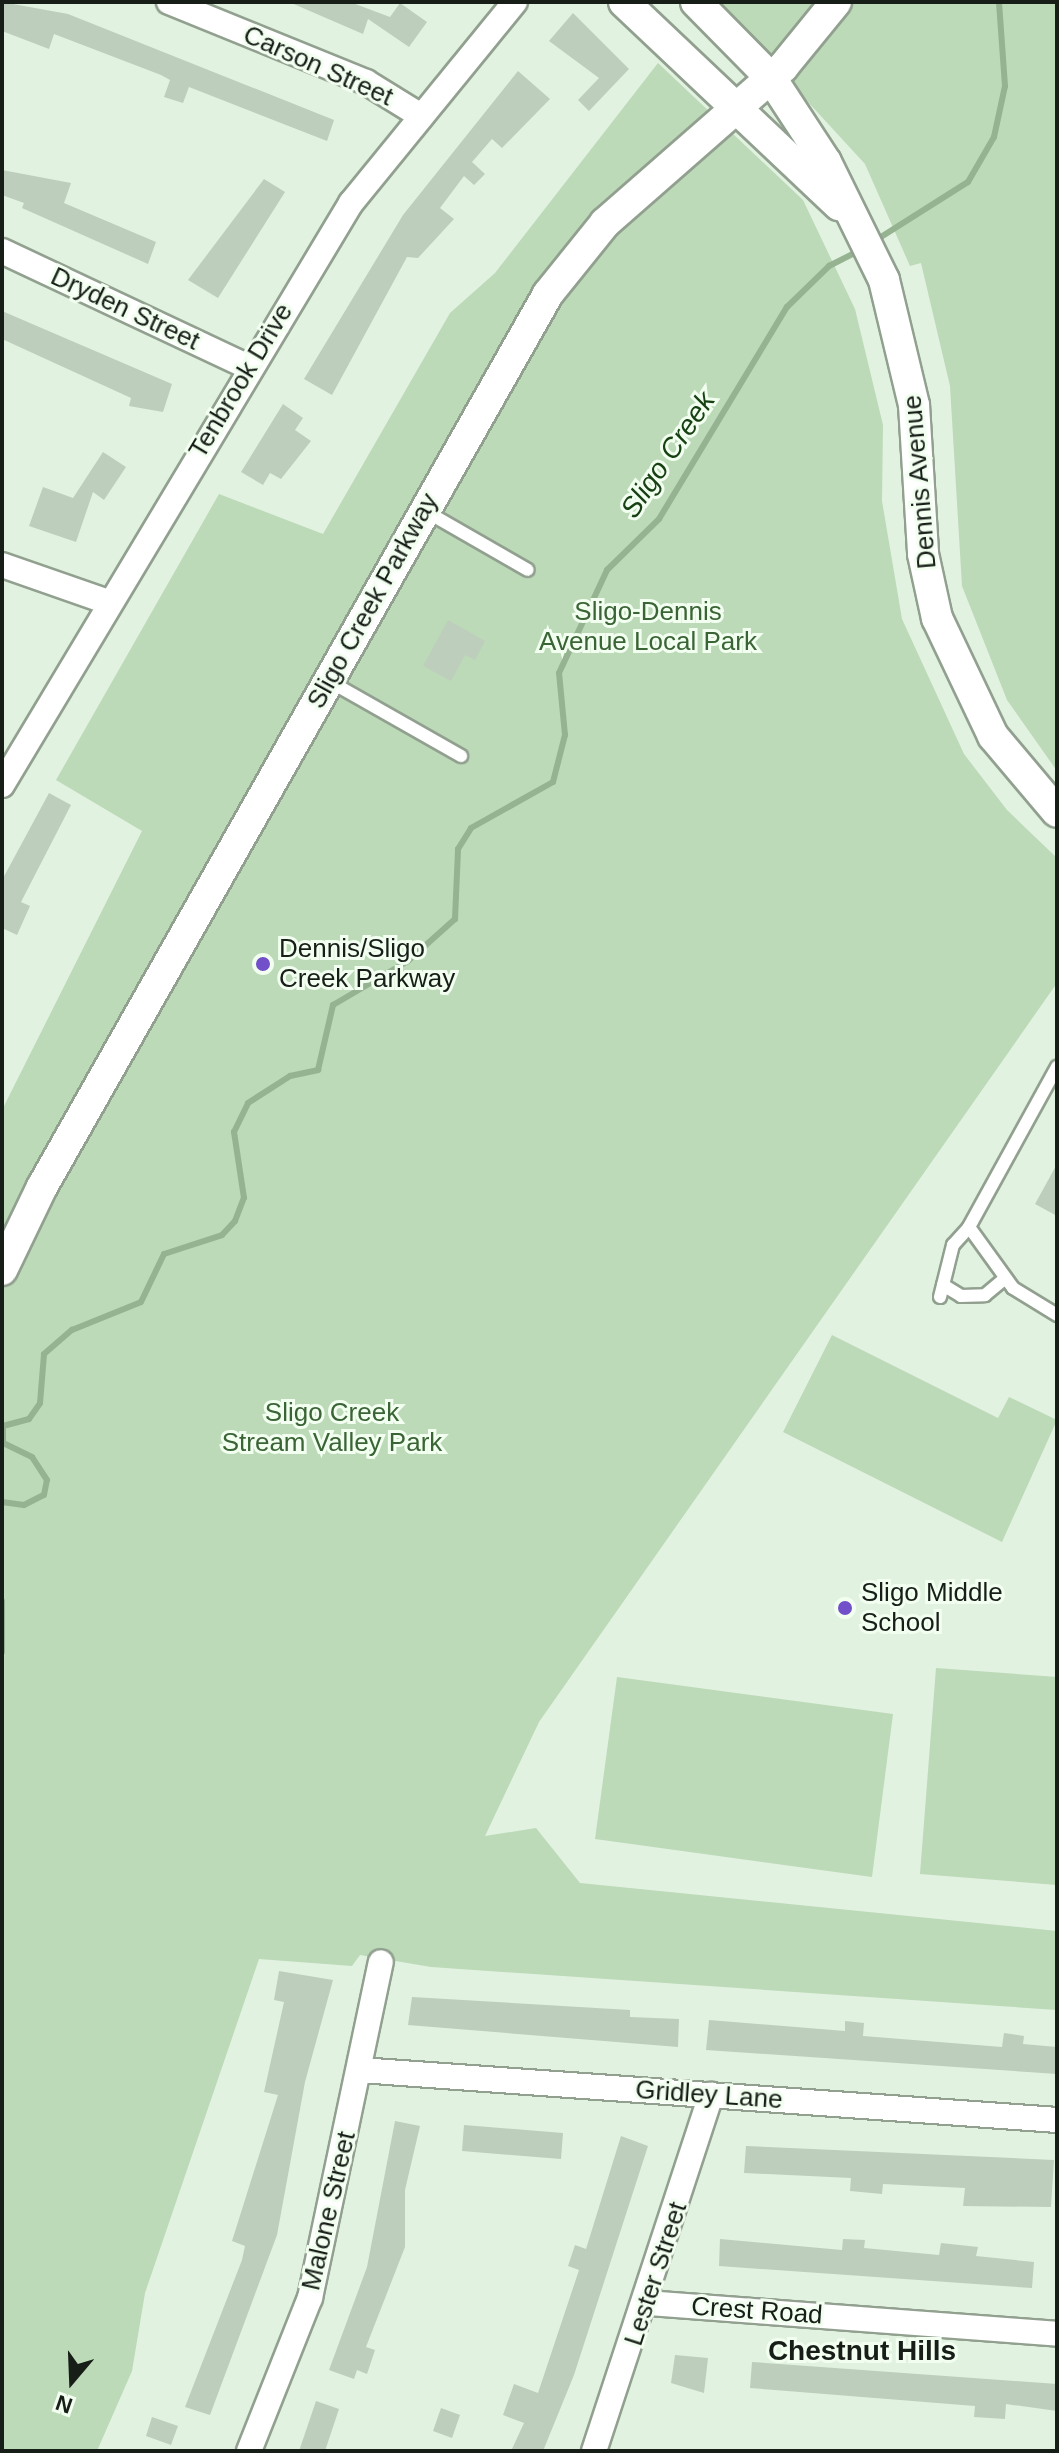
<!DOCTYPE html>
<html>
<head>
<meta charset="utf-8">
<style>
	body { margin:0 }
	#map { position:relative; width:1059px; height:2453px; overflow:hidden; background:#e2f2e0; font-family:Arial,sans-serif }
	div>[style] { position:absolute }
	.green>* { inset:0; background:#bcd9b8 }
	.stream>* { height:6px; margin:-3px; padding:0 3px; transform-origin:3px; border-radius:3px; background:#95b391 }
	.building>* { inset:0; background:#becebc }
	.roads { filter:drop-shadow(2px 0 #91a08f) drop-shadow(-2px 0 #91a08f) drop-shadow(0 2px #91a08f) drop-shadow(0 -2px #91a08f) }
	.service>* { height:12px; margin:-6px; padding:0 6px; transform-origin:6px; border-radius:6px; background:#fff }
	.minor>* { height:24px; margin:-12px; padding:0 12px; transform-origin:12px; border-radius:12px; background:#fff }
	.tertiary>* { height:30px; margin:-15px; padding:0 15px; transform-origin:15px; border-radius:15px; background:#fff }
	.dots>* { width:22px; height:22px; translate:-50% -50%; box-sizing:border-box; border:4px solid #f2fff0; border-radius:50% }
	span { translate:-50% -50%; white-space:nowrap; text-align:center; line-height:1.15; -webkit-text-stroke:6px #f2fff0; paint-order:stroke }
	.street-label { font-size:26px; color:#171d17 }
	.park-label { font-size:26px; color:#3a6435 }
	.poi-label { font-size:26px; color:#171d17 }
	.left { translate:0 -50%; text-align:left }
	.water-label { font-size:28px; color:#174113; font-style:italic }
	.neighbourhood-label { font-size:28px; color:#171d17; font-weight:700 }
	.frame { position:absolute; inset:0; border:4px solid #171d17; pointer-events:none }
	.north { position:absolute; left:32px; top:2341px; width:80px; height:80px; -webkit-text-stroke:6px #f2fff0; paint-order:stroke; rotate:199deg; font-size:22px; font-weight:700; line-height:32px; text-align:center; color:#171d17 }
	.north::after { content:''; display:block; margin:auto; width:28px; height:36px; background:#171d17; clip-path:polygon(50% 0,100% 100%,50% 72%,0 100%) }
</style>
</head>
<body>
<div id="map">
	<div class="green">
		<div style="clip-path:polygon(716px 2px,1057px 2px,1057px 771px,1007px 700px,962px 586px,950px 386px,921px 263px,910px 266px,865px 164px)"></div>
		<div style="clip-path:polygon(658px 63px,803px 200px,855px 309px,883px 425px,882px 501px,902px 619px,964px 754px,1007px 810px,1057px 858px,1057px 983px,539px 1722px,485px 1836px,536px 1828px,580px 1883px,1057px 1931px,1057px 2010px,431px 1967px,360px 1955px,352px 1966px,259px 1959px,145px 2293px,132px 2371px,97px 2451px,2px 2451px,2px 1110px,142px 831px,56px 780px,219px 494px,323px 534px,450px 313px,495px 273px)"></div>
		<div style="clip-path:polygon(832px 1335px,998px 1418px,1009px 1397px,1057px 1420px,1002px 1542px,783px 1432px)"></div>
		<div style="clip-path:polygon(936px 1668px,1057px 1677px,1057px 1885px,920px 1874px)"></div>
		<div style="clip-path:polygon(617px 1677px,893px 1714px,872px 1877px,595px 1839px)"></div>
	</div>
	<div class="stream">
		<div style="left:873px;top:242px;width:112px;rotate:-32.3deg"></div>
		<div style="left:968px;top:182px;width:52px;rotate:-60deg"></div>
		<div style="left:994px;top:137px;width:52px;rotate:-77.8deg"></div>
		<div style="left:1005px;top:86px;width:84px;rotate:-94.1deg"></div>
		<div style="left:2px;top:1502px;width:22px;rotate:8deg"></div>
		<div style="left:24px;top:1505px;width:22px;rotate:-27deg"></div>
		<div style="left:44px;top:1495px;width:15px;rotate:-79deg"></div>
		<div style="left:47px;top:1480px;width:27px;rotate:-123deg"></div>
		<div style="left:32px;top:1457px;width:32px;rotate:-154deg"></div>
		<div style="left:3px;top:1443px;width:17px;rotate:-90deg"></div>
		<div style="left:3px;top:1426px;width:27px;rotate:-15deg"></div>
		<div style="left:29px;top:1419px;width:19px;rotate:-55deg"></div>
		<div style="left:40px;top:1403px;width:49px;rotate:-85.3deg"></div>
		<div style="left:44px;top:1354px;width:37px;rotate:-41deg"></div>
		<div style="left:72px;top:1330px;width:74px;rotate:-22.1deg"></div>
		<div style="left:141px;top:1302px;width:53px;rotate:-64.4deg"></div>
		<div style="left:164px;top:1254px;width:61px;rotate:-18.1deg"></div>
		<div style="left:222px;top:1235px;width:19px;rotate:-47deg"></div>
		<div style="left:235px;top:1221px;width:25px;rotate:-69deg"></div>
		<div style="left:244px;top:1198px;width:67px;rotate:-98.6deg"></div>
		<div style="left:234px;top:1132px;width:32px;rotate:-64deg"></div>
		<div style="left:248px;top:1103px;width:50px;rotate:-32.7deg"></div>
		<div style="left:290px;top:1076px;width:29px;rotate:-12deg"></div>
		<div style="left:318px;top:1070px;width:67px;rotate:-77deg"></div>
		<div style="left:333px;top:1005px;width:87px;rotate:-30.4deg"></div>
		<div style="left:408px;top:961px;width:63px;rotate:-41.8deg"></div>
		<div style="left:455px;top:919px;width:70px;rotate:-87.5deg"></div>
		<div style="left:458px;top:849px;width:25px;rotate:-58deg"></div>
		<div style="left:471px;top:828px;width:94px;rotate:-29.3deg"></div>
		<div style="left:553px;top:782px;width:49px;rotate:-75.7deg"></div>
		<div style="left:565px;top:735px;width:62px;rotate:-95.5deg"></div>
		<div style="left:559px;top:673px;width:114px;rotate:-65deg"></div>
		<div style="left:607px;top:570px;width:73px;rotate:-44.4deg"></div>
		<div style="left:659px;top:519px;width:248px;rotate:-58.9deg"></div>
		<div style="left:787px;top:307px;width:59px;rotate:-44.3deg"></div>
		<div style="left:829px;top:266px;width:35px;rotate:-27deg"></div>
		<div style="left:2px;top:1601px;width:51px;rotate:90deg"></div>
	</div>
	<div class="building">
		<div style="clip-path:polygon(2px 2px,68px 14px,334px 120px,327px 141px,189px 87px,183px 103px,164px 97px,170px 80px,161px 75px,54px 34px,49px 49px,2px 31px)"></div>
		<div style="clip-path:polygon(289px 2px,350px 2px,390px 17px,400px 3px,427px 22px,409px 47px,368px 19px,363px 34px)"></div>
		<div style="clip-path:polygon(573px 13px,629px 69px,589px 111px,578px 100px,599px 78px,549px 41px)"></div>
		<div style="clip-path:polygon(518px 71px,550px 99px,502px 148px,492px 139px,472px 162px,485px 174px,474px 185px,464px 176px,440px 208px,454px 219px,418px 258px,407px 257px,332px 395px,304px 379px,403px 215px)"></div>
		<div style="clip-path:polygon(2px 170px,71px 183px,64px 203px,156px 242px,148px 264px,22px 208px,24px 203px,2px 195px)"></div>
		<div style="clip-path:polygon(264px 179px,285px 192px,218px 298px,188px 280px)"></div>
		<div style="clip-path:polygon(2px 311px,172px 384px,163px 412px,129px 406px,131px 398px,2px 339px)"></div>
		<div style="clip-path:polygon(283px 404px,303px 418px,295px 430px,311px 441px,281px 479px,270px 473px,263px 485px,241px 472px)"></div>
		<div style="clip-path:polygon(103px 452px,126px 467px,104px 500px,93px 492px,76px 542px,29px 526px,43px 487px,73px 498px)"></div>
		<div style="clip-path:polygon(448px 620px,485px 641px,475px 660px,465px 655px,451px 681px,423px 666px)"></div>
		<div style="clip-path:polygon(49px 793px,71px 805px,21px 902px,30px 906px,17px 935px,2px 928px,2px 880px)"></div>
		<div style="clip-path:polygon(1057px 1164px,1057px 1216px,1035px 1204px)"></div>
		<div style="clip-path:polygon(279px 1971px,333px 1980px,305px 2082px,277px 2235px,210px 2415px,185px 2407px,242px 2260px,245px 2246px,232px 2241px,278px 2095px,264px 2092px,284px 2002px,274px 2000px)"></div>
		<div style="clip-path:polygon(412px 1997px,630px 2010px,630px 2017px,679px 2019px,678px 2047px,408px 2025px)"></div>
		<div style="clip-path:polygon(709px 2020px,845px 2031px,845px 2021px,864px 2023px,863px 2036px,1002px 2047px,1004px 2033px,1024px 2036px,1023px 2044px,1057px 2047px,1057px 2074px,706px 2050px)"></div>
		<div style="clip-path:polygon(395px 2121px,420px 2126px,405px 2190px,405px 2247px,366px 2347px,375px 2350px,367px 2374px,357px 2370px,354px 2379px,329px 2370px,367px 2267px)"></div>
		<div style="clip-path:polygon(464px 2125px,563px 2133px,561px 2159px,462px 2151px)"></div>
		<div style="clip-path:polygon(621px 2136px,648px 2146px,574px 2375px,543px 2451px,511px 2451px,524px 2423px,503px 2415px,514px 2384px,538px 2393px,579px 2270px,568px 2266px,575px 2245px,586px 2249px)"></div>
		<div style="clip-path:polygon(746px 2146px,1054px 2160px,1051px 2207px,963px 2206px,965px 2188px,883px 2184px,882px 2194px,850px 2191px,851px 2178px,744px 2173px)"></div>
		<div style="clip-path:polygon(720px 2239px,842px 2250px,843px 2239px,865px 2240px,864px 2248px,939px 2255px,941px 2243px,978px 2247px,976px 2256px,1034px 2262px,1032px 2288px,719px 2266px)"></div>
		<div style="clip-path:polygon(675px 2355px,708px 2358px,704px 2393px,671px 2383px)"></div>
		<div style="clip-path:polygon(752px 2362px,1057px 2384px,1057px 2411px,1006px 2404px,1005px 2419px,974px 2417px,975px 2406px,750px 2388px)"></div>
		<div style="clip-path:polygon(316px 2401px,339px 2409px,325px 2451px,299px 2451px)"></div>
		<div style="clip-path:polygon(441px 2408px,460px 2415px,452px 2438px,433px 2431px)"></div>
		<div style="clip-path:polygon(152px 2417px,178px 2426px,171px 2445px,146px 2436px)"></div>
	</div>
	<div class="roads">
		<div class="service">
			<div style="left:427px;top:512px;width:116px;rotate:29.9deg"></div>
			<div style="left:329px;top:681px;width:152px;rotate:29.6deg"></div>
			<div style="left:969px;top:1227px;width:183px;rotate:-61.2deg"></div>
			<div style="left:943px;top:1285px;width:21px;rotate:31deg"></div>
			<div style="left:961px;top:1296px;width:24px;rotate:-2deg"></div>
			<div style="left:985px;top:1295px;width:26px;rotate:-40deg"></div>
			<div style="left:940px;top:1297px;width:54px;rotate:-76deg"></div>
			<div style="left:953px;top:1245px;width:24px;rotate:-48deg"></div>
			<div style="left:969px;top:1227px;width:75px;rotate:54.2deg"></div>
			<div style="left:1013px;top:1288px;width:52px;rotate:31.5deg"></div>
		</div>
		<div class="minor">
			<div style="left:169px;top:2px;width:213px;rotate:22.1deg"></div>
			<div style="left:366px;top:82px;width:65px;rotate:31.7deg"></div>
			<div style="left:2px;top:251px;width:273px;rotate:25.2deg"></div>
			<div style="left:2px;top:565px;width:112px;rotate:19.2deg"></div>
			<div style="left:2px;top:785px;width:679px;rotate:-59.05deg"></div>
			<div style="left:351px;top:203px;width:259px;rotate:-50.8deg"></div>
			<div style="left:360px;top:2070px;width:699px;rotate:4.1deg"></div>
			<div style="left:648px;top:2303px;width:410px;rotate:4.3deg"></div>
			<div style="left:249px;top:2451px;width:165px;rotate:-68.3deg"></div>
			<div style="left:310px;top:2298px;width:343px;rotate:-78.1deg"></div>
			<div style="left:594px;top:2451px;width:375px;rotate:-71.8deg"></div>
		</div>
		<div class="tertiary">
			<div style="left:624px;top:2px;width:296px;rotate:43.4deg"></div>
			<div style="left:696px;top:2px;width:107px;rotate:45.4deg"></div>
			<div style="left:771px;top:78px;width:100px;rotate:56.8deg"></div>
			<div style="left:826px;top:162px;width:131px;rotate:63.8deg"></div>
			<div style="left:884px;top:280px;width:129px;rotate:76.5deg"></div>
			<div style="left:914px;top:405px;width:149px;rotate:86.5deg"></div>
			<div style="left:923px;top:554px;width:66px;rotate:77.7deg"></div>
			<div style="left:937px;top:618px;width:131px;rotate:64.6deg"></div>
			<div style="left:993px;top:736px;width:99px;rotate:49.9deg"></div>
			<div style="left:2px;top:1270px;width:92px;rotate:-64.3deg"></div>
			<div style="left:42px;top:1187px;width:1026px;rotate:-60.46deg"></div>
			<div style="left:548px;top:294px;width:91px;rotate:-51.2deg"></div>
			<div style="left:605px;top:223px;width:237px;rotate:-41.2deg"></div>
			<div style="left:783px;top:67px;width:84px;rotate:-50.8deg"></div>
		</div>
	</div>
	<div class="dots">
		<div style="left:263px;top:964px;background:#7150c9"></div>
		<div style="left:845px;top:1608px;background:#7150c9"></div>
	</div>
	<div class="street-label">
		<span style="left:318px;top:66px;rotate:24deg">Carson Street</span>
		<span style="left:125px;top:309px;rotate:25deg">Dryden Street</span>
		<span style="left:241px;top:381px;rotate:-59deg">Tenbrook Drive</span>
		<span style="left:920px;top:482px;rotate:-95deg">Dennis Avenue</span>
		<span style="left:373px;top:601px;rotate:-61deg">Sligo Creek Parkway</span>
		<span style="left:709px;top:2095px;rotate:4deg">Gridley Lane</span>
		<span style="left:329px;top:2211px;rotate:-77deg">Malone Street</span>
		<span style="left:656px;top:2274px;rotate:-72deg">Lester Street</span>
		<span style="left:757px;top:2311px;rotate:4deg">Crest Road</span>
	</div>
	<div class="park-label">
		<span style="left:648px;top:627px">Sligo-Dennis<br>Avenue Local Park</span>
		<span style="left:332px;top:1428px">Sligo Creek<br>Stream Valley Park</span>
	</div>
	<div class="poi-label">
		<span class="left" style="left:279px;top:964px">Dennis/Sligo<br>Creek Parkway</span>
		<span class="left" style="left:861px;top:1608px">Sligo Middle<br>School</span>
	</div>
	<div class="water-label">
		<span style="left:668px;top:455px;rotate:-56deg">Sligo Creek</span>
	</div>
	<div class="neighbourhood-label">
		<span style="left:862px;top:2351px">Chestnut Hills</span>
	</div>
	<div class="frame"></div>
	<div class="north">N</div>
</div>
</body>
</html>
